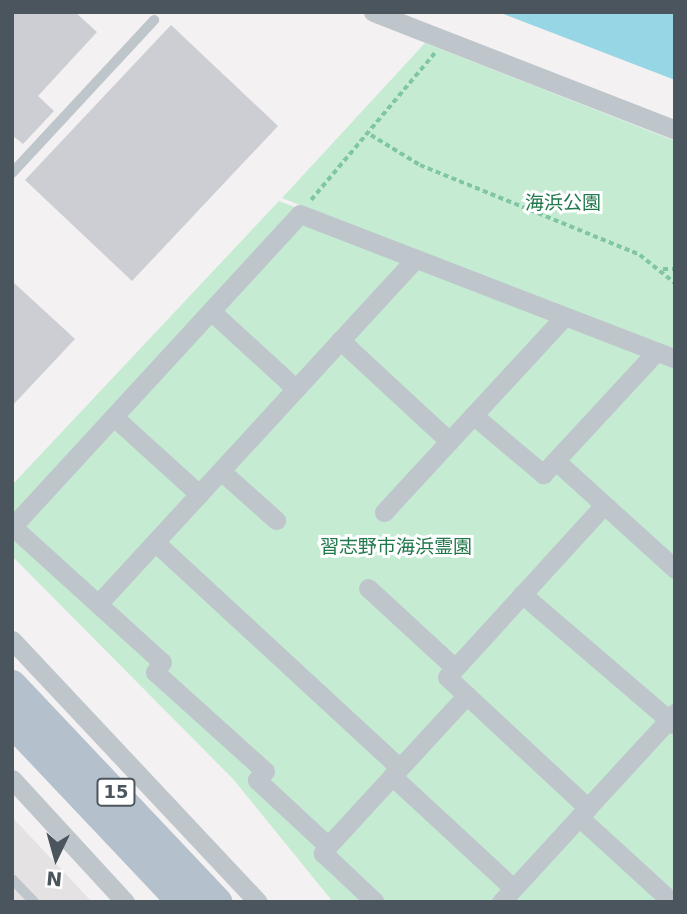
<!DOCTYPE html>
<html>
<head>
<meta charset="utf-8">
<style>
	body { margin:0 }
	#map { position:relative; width:687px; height:914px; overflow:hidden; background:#f3f1f1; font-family:"DejaVu Sans","Noto Sans JP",sans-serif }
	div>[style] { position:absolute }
	.education>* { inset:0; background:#e4e2e3 }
	.green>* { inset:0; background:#c5ecd3 }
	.water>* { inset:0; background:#97d6e4 }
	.building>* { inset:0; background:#ccced3 }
	.path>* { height:3.5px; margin-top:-1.75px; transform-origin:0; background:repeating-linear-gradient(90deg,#80c6a2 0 5px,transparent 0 8.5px) }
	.lane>* { height:10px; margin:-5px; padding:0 5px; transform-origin:5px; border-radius:5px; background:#bec6cc }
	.street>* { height:19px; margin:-9.5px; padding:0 9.5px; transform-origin:9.5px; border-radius:9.5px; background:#bec6cc }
	.primary>* { height:30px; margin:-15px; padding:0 15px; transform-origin:15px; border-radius:15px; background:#b4c1cd }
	span { translate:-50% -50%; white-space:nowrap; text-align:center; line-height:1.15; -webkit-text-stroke:6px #fff; paint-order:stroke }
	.shield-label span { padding:2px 5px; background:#fff; border:2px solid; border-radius:5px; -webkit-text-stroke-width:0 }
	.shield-label { font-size:18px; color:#4b555d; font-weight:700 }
	.park-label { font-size:19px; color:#21784b }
	.frame { position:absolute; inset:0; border:14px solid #4b555d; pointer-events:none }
	.north { position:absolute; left:21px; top:823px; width:70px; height:70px; -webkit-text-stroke:5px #fff; paint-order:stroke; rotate:185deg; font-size:19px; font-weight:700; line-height:28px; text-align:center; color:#4b555d }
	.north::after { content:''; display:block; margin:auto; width:24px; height:32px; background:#4b555d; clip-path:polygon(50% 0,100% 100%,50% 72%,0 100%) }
</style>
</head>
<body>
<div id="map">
	<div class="education">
		<div style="clip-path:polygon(12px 817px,92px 902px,12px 902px)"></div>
	</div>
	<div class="green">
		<div style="clip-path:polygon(425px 43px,675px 141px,675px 354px,282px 198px)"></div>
		<div style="clip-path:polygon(279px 201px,675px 356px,675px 902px,333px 902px,233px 779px,12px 556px,12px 485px)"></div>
	</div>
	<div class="water">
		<div style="clip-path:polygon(498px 12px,675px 12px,675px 80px)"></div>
	</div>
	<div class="building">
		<div style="clip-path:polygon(12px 12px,75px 12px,97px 32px,38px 96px,54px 111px,23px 144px,12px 135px)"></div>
		<div style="clip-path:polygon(171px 25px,278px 126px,132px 281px,25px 180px)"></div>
		<div style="clip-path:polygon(12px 281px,75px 339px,12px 406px)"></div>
	</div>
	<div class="path">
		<div style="left:371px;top:135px;width:57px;rotate:31.5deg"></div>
		<div style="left:420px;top:165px;width:238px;rotate:22.2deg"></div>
		<div style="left:640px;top:255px;width:45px;rotate:38.7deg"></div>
		<div style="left:311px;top:200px;width:192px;rotate:-49.9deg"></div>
		<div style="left:663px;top:269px;width:12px"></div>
	</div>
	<div class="lane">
		<div style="left:12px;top:173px;width:209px;rotate:-47.1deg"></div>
		<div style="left:12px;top:879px;width:32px;rotate:46deg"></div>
	</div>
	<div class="street">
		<div style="left:373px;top:12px;width:324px;rotate:21.3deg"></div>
		<div style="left:211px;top:311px;width:115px;rotate:42.5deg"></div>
		<div style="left:340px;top:340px;width:149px;rotate:42.8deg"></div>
		<div style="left:473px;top:415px;width:92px;rotate:40.1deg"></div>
		<div style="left:543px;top:474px;width:166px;rotate:-47.2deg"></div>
		<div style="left:114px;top:417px;width:115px;rotate:42.2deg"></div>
		<div style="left:556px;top:461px;width:161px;rotate:42.2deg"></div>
		<div style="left:221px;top:471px;width:74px;rotate:41.7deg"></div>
		<div style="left:384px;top:512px;width:265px;rotate:-47.3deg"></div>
		<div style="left:12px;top:527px;width:425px;rotate:-47.4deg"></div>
		<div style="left:300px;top:214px;width:402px;rotate:21.1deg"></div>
		<div style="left:13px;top:527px;width:201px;rotate:42.2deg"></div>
		<div style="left:162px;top:662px;width:12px;rotate:125deg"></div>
		<div style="left:155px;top:672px;width:148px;rotate:42deg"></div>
		<div style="left:265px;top:771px;width:12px;rotate:132deg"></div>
		<div style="left:257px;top:780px;width:97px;rotate:42.9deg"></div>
		<div style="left:328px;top:846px;width:9px;rotate:126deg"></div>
		<div style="left:323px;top:853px;width:71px;rotate:43.3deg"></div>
		<div style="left:155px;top:542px;width:332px;rotate:42.7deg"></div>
		<div style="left:368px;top:588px;width:118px;rotate:42.6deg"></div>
		<div style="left:522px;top:594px;width:201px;rotate:40.6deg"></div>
		<div style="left:98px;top:604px;width:469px;rotate:-47.4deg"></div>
		<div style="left:12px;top:640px;width:359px;rotate:46.8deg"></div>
		<div style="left:392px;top:776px;width:165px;rotate:42.8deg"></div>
		<div style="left:12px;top:779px;width:167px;rotate:47.4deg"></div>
		<div style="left:588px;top:808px;width:192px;rotate:-137.1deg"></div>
		<div style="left:447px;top:677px;width:233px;rotate:-47.6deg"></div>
		<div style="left:579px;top:817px;width:126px;rotate:42.4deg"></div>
		<div style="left:328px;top:846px;width:205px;rotate:-47.4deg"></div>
		<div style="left:501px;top:902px;width:257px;rotate:-47.4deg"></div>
	</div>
	<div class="primary">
		<div style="left:12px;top:685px;width:299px;rotate:46.6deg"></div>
		<div style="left:12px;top:722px;width:248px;rotate:46.6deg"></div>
	</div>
	<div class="shield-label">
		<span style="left:116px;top:792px">15</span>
	</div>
	<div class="park-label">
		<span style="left:563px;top:203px">海浜公園</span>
		<span style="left:396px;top:547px">習志野市海浜霊園</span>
	</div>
	<div class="frame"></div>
	<div class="north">N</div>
</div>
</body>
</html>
